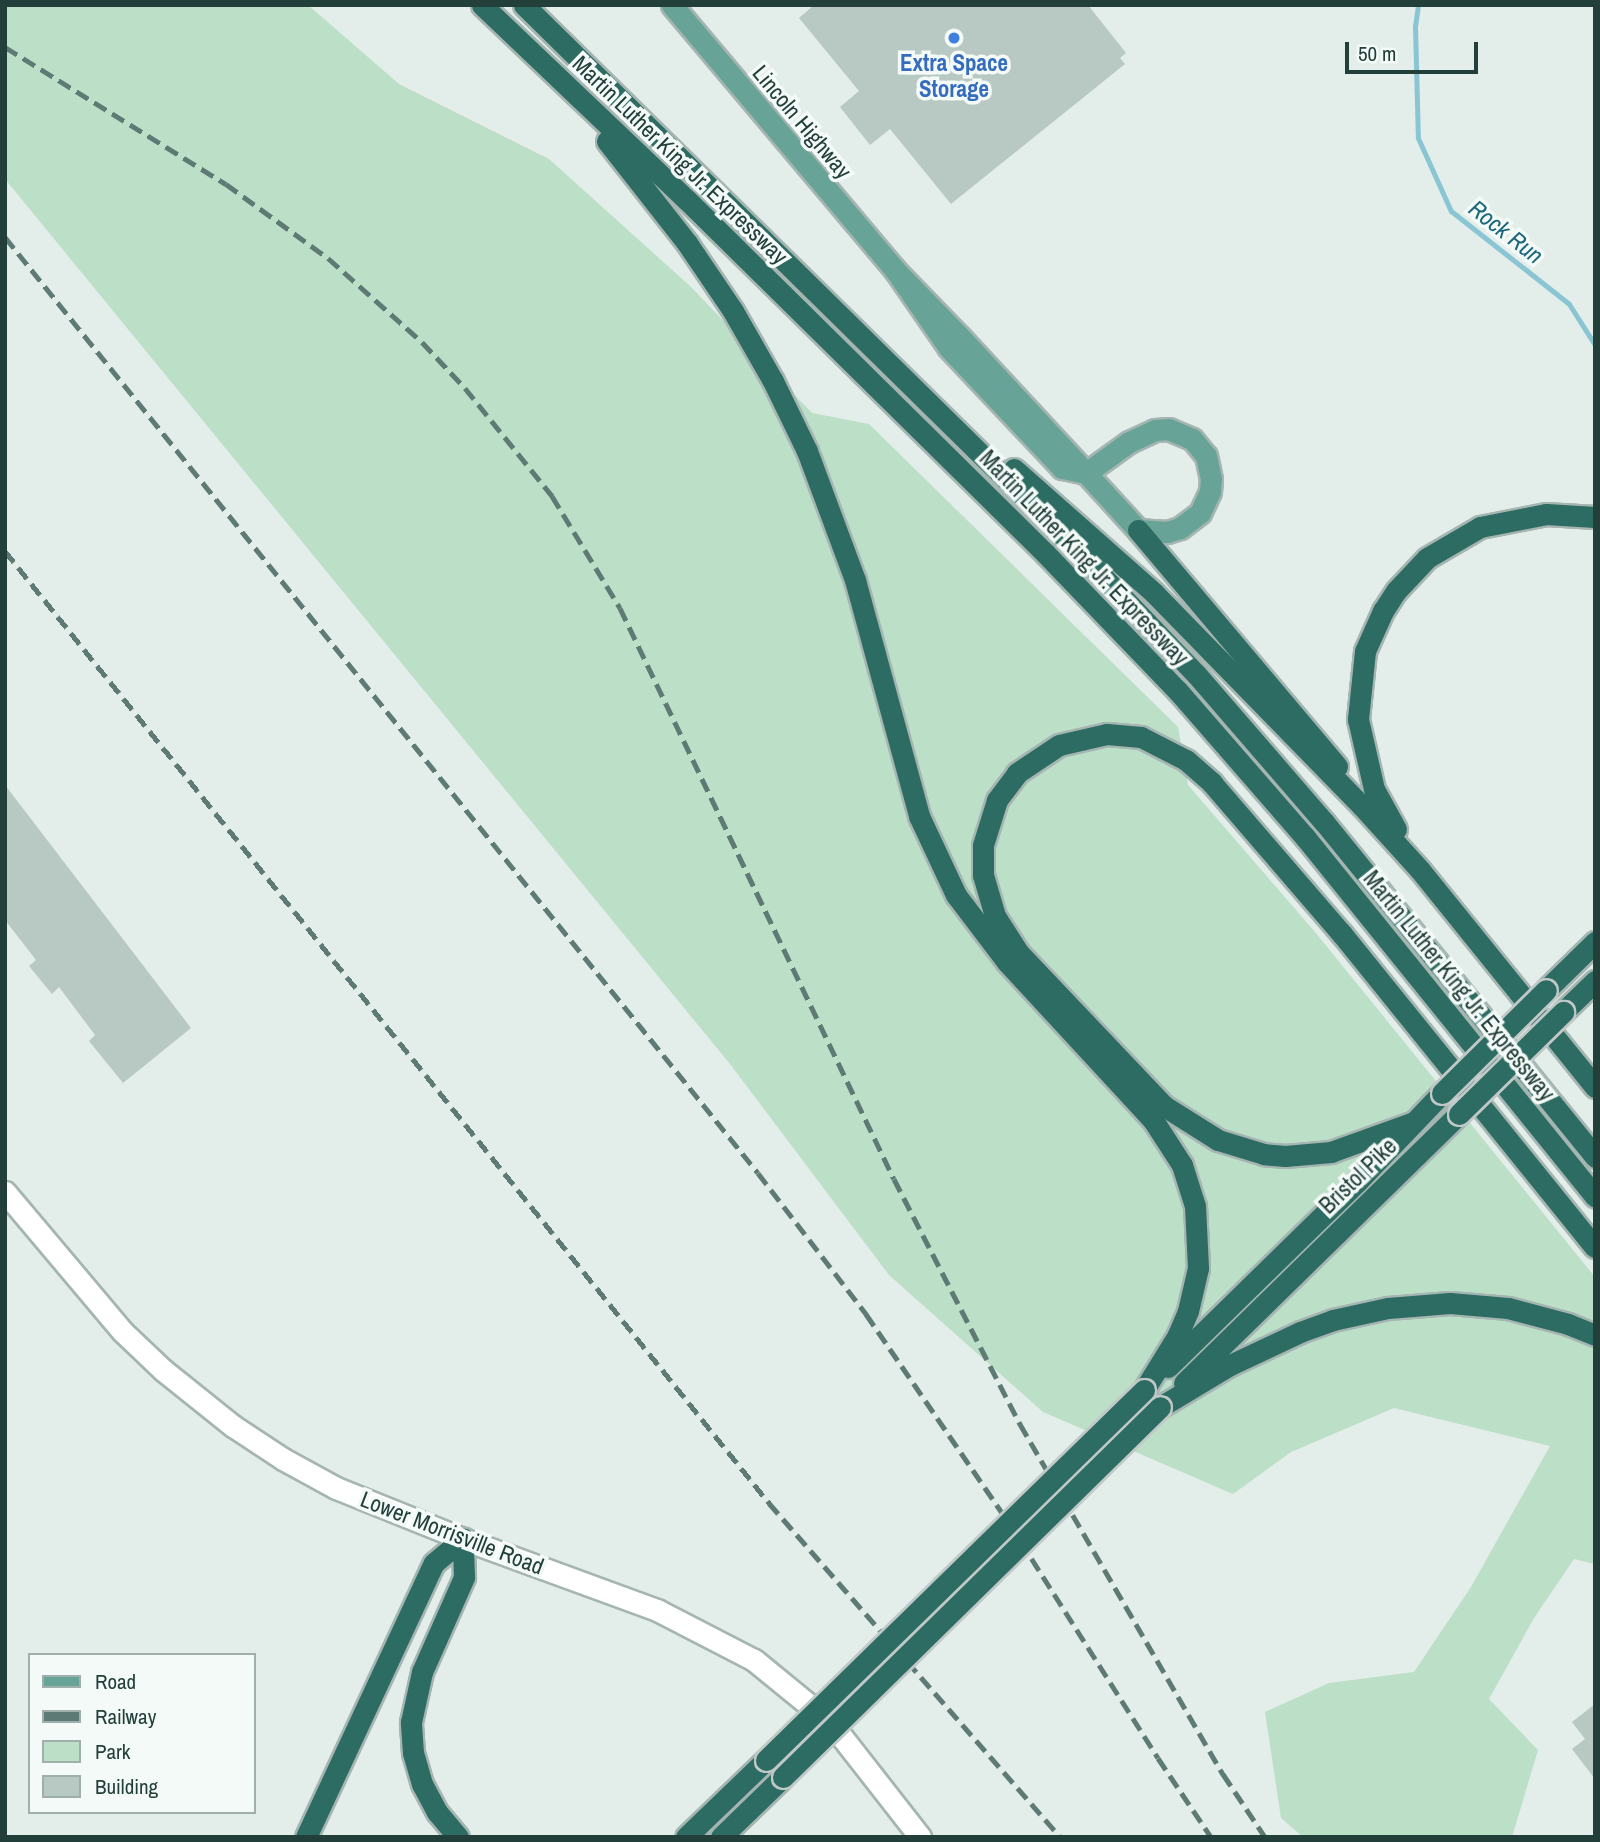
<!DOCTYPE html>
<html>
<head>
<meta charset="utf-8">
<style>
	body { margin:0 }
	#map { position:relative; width:1600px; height:1842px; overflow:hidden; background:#e3ede9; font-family:"Archivo Narrow",sans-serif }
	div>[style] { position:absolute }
	.green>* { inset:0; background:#bcdfc7 }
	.stream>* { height:5px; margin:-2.5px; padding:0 2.5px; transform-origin:2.5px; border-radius:2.5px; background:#8ac5d3 }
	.building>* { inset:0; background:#b8c8c2 }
	.roads { filter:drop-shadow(2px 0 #a5b5b1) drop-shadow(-2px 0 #a5b5b1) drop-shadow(0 2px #a5b5b1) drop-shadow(0 -2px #a5b5b1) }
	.tertiary>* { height:21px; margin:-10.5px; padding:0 10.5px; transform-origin:10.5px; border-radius:10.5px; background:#fff }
	.secondary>* { height:21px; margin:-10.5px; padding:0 10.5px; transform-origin:10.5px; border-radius:10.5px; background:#fff }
	.primary>* { height:21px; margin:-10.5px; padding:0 10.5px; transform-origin:10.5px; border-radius:10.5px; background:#67a497 }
	.motorway>* { height:21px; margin:-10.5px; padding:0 10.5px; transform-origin:10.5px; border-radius:10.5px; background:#2d6c62 }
	.rail>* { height:5px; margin-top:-2.5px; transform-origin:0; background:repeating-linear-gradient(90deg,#5d7b74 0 14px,transparent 0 21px) }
	.bridges { filter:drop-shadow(2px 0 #c1c9c8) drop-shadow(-2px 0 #c1c9c8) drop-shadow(0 2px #c1c9c8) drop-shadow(0 -2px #c1c9c8) }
	.motorway-bridge>* { height:21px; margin:-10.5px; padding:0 10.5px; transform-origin:10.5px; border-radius:10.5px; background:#2d6c62 }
	.dots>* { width:19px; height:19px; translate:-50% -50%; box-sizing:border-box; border:4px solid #f4faf7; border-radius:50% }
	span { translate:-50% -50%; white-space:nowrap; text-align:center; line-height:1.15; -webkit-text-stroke:7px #f4faf7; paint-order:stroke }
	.shop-label { font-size:23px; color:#366cbe; font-weight:700 }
	.street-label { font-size:23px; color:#223f39 }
	.water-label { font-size:24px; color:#1b687d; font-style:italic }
	.frame { position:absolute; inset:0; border:7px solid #223f39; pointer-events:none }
	.legend { position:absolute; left:28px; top:1653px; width:228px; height:161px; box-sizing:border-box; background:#f4faf7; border:2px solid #a0afab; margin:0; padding:9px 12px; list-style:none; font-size:21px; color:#223f39 }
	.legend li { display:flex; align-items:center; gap:14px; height:35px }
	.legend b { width:35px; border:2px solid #a0afab }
	.scale { position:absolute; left:1345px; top:42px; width:133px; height:32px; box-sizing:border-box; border:4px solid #223f39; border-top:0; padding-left:9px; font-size:21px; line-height:24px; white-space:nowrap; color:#223f39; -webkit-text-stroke:5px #f4faf7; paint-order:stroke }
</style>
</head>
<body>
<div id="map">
	<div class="green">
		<div style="clip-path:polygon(5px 5px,308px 5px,399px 84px,549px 159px,690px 286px,812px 413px,869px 424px,1178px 727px,1188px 785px,1315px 932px,1595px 1277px,1595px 1564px,1574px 1559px,1534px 1618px,1489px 1699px,1538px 1750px,1512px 1837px,1303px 1837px,1281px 1818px,1265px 1712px,1329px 1683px,1414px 1672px,1471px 1587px,1550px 1446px,1394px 1408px,1291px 1452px,1233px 1494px,1043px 1412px,889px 1275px,730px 1064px,5px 179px)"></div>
	</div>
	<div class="stream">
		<div style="left:1418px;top:5px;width:22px;rotate:98deg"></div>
		<div style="left:1415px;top:27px;width:111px;rotate:88.5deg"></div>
		<div style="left:1418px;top:138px;width:80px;rotate:65.7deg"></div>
		<div style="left:1451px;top:211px;width:150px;rotate:38.2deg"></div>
		<div style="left:1569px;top:304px;width:49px;rotate:57.6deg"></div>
	</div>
	<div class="building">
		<div style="clip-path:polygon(814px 5px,1088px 5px,1126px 53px,1120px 58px,1125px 64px,951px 204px,890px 129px,870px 145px,840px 107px,859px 91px,799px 18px)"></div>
		<div style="clip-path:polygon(5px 785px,191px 1028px,123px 1083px,89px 1041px,95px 1035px,59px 987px,52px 994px,29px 966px,36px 960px,5px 920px)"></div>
		<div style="clip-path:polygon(1595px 1704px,1595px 1779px,1572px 1749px,1585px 1739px,1572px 1722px)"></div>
	</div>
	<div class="roads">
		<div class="tertiary">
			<div style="left:5px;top:1192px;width:183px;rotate:49.9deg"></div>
			<div style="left:123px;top:1332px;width:55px;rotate:43.5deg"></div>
			<div style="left:163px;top:1370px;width:90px;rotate:38.7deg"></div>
			<div style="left:233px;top:1426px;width:60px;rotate:33.4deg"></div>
			<div style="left:283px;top:1459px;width:60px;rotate:28.7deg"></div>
			<div style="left:336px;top:1488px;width:137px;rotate:21.9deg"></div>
		</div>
		<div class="secondary">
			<div style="left:463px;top:1539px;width:207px;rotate:20.1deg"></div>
			<div style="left:657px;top:1610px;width:109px;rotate:27.3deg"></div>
			<div style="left:754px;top:1660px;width:99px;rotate:39.3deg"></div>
			<div style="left:831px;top:1723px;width:145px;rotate:52deg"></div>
		</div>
		<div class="primary">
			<div style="left:672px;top:5px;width:346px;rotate:49.9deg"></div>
			<div style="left:895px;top:270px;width:95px;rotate:45.9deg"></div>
			<div style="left:961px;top:338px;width:184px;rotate:47.2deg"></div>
			<div style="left:1086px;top:473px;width:77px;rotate:47.6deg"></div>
			<div style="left:1138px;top:530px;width:29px;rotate:4deg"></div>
			<div style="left:1167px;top:532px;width:14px;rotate:-17deg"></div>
			<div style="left:1180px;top:528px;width:25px;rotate:-37deg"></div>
			<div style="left:1200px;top:513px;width:23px;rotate:-65deg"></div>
			<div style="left:1210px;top:492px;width:13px;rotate:-86deg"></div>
			<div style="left:1211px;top:479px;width:24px;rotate:-102deg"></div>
			<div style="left:1206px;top:456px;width:22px;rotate:-129deg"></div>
			<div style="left:1192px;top:439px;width:25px;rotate:-157deg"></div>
			<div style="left:1169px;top:429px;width:14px;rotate:176deg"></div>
			<div style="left:1155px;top:430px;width:29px;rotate:155deg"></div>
			<div style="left:1129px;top:442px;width:53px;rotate:144.2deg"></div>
			<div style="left:1086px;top:473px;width:25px;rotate:-168deg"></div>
			<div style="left:1062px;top:468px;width:165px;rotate:-133.3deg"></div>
			<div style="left:949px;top:348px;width:95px;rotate:-124.7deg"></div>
		</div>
		<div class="motorway">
			<div style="left:482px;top:5px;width:283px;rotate:43.6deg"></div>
			<div style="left:687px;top:200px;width:504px;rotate:44.6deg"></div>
			<div style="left:1046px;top:554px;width:190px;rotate:46.1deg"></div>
			<div style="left:1178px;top:691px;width:194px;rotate:49deg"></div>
			<div style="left:1305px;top:837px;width:462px;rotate:51.1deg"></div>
			<div style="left:524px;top:5px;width:757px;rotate:44.52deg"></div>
			<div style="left:1064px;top:536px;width:192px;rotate:46.3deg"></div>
			<div style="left:1197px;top:675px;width:194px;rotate:49.2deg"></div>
			<div style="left:1324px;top:822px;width:431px;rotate:51deg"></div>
			<div style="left:607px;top:141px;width:130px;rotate:51.9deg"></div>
			<div style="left:687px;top:243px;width:82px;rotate:55.9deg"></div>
			<div style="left:733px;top:311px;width:81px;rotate:60.3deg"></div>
			<div style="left:773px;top:381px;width:78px;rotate:64.1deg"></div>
			<div style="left:807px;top:451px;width:138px;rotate:69.6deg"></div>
			<div style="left:855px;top:580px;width:245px;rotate:74.8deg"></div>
			<div style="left:919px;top:816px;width:87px;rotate:64.9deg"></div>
			<div style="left:956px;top:895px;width:84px;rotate:52.7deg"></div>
			<div style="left:1007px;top:962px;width:215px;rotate:47.3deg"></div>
			<div style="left:1153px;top:1120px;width:54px;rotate:57.2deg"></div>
			<div style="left:1182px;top:1165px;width:43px;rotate:72.4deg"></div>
			<div style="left:1195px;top:1206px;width:62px;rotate:87.2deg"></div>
			<div style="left:1198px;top:1268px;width:44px;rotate:103.1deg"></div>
			<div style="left:1188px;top:1311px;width:26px;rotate:113deg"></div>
			<div style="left:1178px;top:1335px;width:65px;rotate:121.7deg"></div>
			<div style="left:1014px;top:469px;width:187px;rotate:41.5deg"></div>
			<div style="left:1154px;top:593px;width:298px;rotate:45.7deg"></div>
			<div style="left:1362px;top:806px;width:86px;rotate:47.8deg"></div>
			<div style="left:1420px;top:870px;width:279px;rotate:51.1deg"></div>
			<div style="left:1138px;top:530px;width:309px;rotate:49.9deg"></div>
			<div style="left:1396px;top:829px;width:46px;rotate:-118.8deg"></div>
			<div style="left:1374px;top:789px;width:72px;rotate:-102.9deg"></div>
			<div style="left:1358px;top:719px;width:68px;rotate:-84.1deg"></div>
			<div style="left:1365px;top:651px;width:44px;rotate:-65.8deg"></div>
			<div style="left:1383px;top:611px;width:24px;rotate:-57deg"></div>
			<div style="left:1396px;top:591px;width:45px;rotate:-46.8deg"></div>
			<div style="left:1427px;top:558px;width:61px;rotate:-30.3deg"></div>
			<div style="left:1480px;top:527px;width:67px;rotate:-11.1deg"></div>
			<div style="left:1546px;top:514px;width:49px;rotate:3.5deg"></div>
			<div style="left:1546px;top:990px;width:69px;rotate:-44.4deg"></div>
			<div style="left:1563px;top:1012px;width:45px;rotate:-44.1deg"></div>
			<div style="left:1411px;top:1123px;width:85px;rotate:160.1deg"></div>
			<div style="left:1331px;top:1152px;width:46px;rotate:175deg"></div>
			<div style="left:1285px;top:1156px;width:21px;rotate:-175deg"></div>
			<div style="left:1264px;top:1154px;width:48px;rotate:-163.1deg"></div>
			<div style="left:1218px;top:1140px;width:64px;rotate:-147.8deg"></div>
			<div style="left:1164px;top:1106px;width:212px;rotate:-133.5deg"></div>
			<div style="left:1018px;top:952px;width:43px;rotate:-122.6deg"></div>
			<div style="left:995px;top:916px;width:43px;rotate:-106.3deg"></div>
			<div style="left:983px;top:875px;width:30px;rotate:-90deg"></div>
			<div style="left:983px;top:845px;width:47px;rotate:-72.7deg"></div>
			<div style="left:997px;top:800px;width:34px;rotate:-53deg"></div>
			<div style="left:1017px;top:773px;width:50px;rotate:-33.7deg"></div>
			<div style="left:1059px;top:745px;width:49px;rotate:-12.9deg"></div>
			<div style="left:1107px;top:734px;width:34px;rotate:5deg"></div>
			<div style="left:1141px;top:737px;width:51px;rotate:27.1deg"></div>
			<div style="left:1186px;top:760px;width:35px;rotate:41deg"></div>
			<div style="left:1212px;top:783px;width:199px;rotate:49.3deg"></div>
			<div style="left:1342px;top:934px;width:402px;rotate:51.1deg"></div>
			<div style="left:1168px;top:1367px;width:264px;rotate:-44.4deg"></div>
			<div style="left:1357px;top:1182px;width:123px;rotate:-46.3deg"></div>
			<div style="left:1184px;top:1383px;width:385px;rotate:-44.4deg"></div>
			<div style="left:1160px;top:1407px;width:82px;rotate:-31deg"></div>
			<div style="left:1230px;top:1365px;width:77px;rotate:-25.2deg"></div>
			<div style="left:1300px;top:1332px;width:35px;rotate:-20deg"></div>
			<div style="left:1333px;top:1320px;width:56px;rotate:-12.3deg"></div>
			<div style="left:1388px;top:1308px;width:62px;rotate:-4.6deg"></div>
			<div style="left:1450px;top:1303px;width:58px;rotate:4.9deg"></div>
			<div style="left:1508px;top:1308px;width:62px;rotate:14.9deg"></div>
			<div style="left:1568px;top:1324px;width:29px;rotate:22deg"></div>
			<div style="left:306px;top:1837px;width:302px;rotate:-65deg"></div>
			<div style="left:434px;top:1563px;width:38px;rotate:-40deg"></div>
			<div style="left:458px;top:1837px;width:33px;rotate:-130deg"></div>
			<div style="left:437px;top:1812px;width:32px;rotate:-118deg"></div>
			<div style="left:422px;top:1784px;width:32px;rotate:-106deg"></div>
			<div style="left:413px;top:1753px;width:31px;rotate:-94deg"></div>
			<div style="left:411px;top:1722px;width:51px;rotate:-77.6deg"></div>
			<div style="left:422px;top:1672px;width:104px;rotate:-66.1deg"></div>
			<div style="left:464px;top:1577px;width:38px;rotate:-92deg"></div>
			<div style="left:686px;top:1837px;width:111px;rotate:-43.9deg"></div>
			<div style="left:721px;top:1837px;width:86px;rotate:-44.1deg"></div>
		</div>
	</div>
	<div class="rail">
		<div style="left:5px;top:47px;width:260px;rotate:31.8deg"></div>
		<div style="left:226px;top:184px;width:126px;rotate:36deg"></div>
		<div style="left:328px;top:258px;width:126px;rotate:41.8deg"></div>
		<div style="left:422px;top:342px;width:63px;rotate:46.9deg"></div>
		<div style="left:465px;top:388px;width:139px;rotate:51.1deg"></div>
		<div style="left:552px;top:496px;width:131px;rotate:58.7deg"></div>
		<div style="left:620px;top:608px;width:633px;rotate:64.37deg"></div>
		<div style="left:894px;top:1179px;width:276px;rotate:62.8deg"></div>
		<div style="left:1020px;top:1424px;width:405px;rotate:59.9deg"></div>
		<div style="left:1223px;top:1774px;width:76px;rotate:56.3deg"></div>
		<div style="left:5px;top:237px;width:1201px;rotate:51.18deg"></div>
		<div style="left:758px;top:1173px;width:178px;rotate:52.5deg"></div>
		<div style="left:866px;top:1314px;width:253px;rotate:55.6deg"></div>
		<div style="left:1009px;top:1523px;width:278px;rotate:57.6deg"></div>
		<div style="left:1158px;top:1758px;width:95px;rotate:56.1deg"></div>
		<div style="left:5px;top:551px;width:1221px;rotate:51.25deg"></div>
		<div style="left:769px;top:1503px;width:443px;rotate:48.9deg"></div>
	</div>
	<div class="bridges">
		<div class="motorway-bridge">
			<div style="left:1442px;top:1093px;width:146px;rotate:-44.7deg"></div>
			<div style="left:1459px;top:1114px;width:146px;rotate:-44.4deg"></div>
			<div style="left:766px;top:1760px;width:529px;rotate:-44.39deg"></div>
			<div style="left:783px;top:1777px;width:528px;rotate:-44.46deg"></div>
		</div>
	</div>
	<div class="dots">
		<div style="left:954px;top:38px;background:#3f7fe0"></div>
	</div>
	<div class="shop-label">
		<span style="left:954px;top:76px">Extra Space<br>Storage</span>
	</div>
	<div class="street-label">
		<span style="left:802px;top:122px;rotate:50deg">Lincoln Highway</span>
		<span style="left:680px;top:160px;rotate:44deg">Martin Luther King Jr. Expressway</span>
		<span style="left:1084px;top:558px;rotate:46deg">Martin Luther King Jr. Expressway</span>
		<span style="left:1459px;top:986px;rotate:51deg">Martin Luther King Jr. Expressway</span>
		<span style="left:1358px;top:1176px;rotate:-44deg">Bristol Pike</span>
		<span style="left:452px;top:1533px;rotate:21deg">Lower Morrisville Road</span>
	</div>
	<div class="water-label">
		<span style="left:1506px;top:232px;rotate:38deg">Rock Run</span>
	</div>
	<div class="frame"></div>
	<ul class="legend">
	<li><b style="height:9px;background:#67a497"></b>Road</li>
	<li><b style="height:9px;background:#5d7b74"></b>Railway</li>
	<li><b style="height:19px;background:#bcdfc7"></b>Park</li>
	<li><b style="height:19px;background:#b8c8c2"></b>Building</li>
	</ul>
	<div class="scale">50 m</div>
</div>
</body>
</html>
